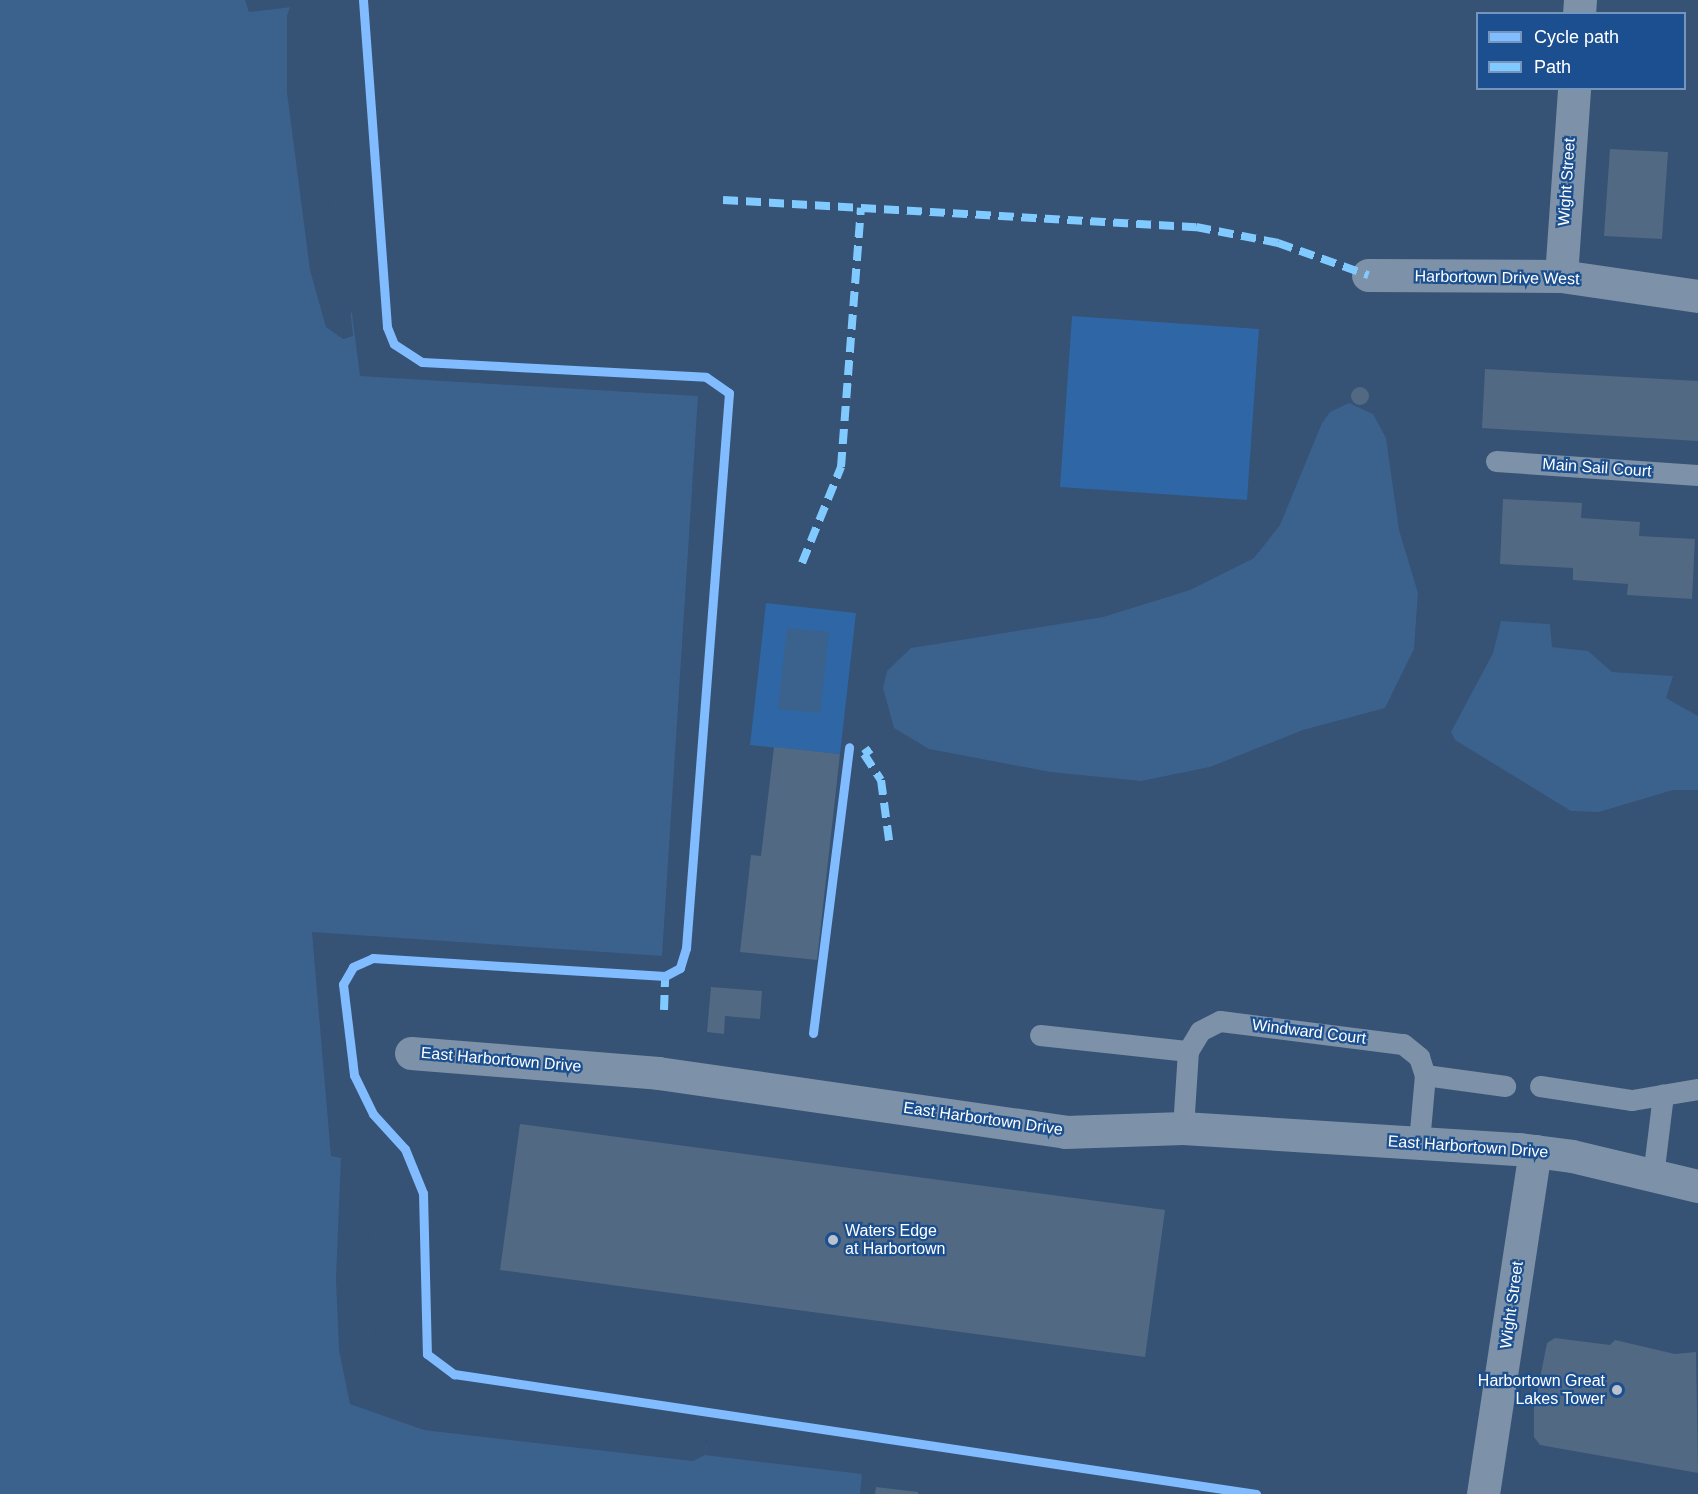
<!DOCTYPE html>
<html>
<head>
<meta charset="utf-8">
<style>
	body { margin:0 }
	#map { position:relative; width:1698px; height:1494px; overflow:hidden; background:#365274; font-family:Arial,sans-serif }
	div>[style] { position:absolute }
	.green>* { inset:0; background:#2f66a5 }
	.water>* { inset:0; background:#3b618d }
	.pier>* { inset:0; background:#365274 }
	.building>* { inset:0; background:#526984 }
	.round { border-radius:50% }
	.service>* { height:21px; margin:-10.5px; padding:0 10.5px; transform-origin:10.5px; border-radius:10.5px; background:#7d92a8 }
	.minor>* { height:33px; margin:-16.5px; padding:0 16.5px; transform-origin:16.5px; border-radius:16.5px; background:#7d92a8 }
	.quiet>* { height:8px; margin-top:-4px; transform-origin:0; background:repeating-linear-gradient(90deg,#80caff 0 15px,transparent 0 23px) }
	.cycleway>* { height:9px; margin:-4.5px; padding:0 4.5px; transform-origin:4.5px; border-radius:4.5px; background:#80bcff }
	.dots>* { width:16px; height:16px; translate:-50% -50%; box-sizing:border-box; border:3px solid #1b4f8f; border-radius:50% }
	span { translate:-50% -50%; white-space:nowrap; text-align:center; line-height:1.15; -webkit-text-stroke:4.5px #1b4f8f; paint-order:stroke }
	.street-label { font-size:16px; color:#fff }
	.poi-label { font-size:16px; color:#fff }
	.left { translate:0 -50%; text-align:left }
	.right { translate:-100% -50%; text-align:right }
	.legend { position:absolute; left:1476px; top:12px; width:210px; height:78px; box-sizing:border-box; background:#1b4f8f; border:2px solid #7695bc; margin:0; padding:8px 10px; list-style:none; font-size:18px; color:#fff }
	.legend li { display:flex; align-items:center; gap:12px; height:30px }
	.legend b { width:30px; border:2px solid #7695bc }
</style>
</head>
<body>
<div id="map">
	<div class="green">
		<div style="clip-path:polygon(1072px 316px,1259px 329px,1247px 500px,1060px 487px)"></div>
		<div style="clip-path:polygon(766px 603px,856px 613px,840px 754px,750px 745px)"></div>
	</div>
	<div class="water">
		<div style="clip-path:polygon(0 0,245px 0,249px 12px,308px 5px,305px 48px,340px 307px,352px 313px,360px 376px,698px 396px,662px 956px,312px 932px,331px 1156px,360px 1162px,377px 1392px,391px 1399px,707px 1444px,705px 1455px,862px 1474px,860px 1494px,0 1494px)"></div>
		<div style="clip-path:polygon(1349px 403px,1373px 414px,1386px 438px,1399px 530px,1418px 593px,1414px 649px,1385px 708px,1303px 730px,1210px 767px,1141px 781px,1050px 772px,929px 749px,894px 728px,883px 688px,887px 671px,911px 648px,1103px 617px,1190px 590px,1254px 558px,1280px 525px,1322px 423px,1330px 412px)"></div>
		<div style="clip-path:polygon(1501px 621px,1550px 624px,1552px 647px,1588px 651px,1612px 672px,1673px 676px,1666px 698px,1698px 716px,1698px 790px,1673px 790px,1599px 812px,1571px 811px,1455px 740px,1451px 732px,1493px 653px)"></div>
		<div style="clip-path:polygon(787px 628px,829px 632px,820px 713px,778px 709px)"></div>
	</div>
	<div class="pier">
		<div style="clip-path:polygon(311px 4px,308px 48px,342px 305px,350px 309px,353px 336px,343px 339px,326px 327px,310px 270px,287px 92px,287px 16px,290px 7px)"></div>
		<div style="clip-path:polygon(341px 1158px,360px 1162px,364px 1176px,380px 1390px,392px 1396px,707px 1441px,705px 1455px,693px 1461px,424px 1430px,350px 1404px,339px 1350px,336px 1279px)"></div>
	</div>
	<div class="building">
		<div style="clip-path:polygon(1610px 149px,1668px 152px,1662px 239px,1604px 236px)"></div>
		<div style="clip-path:polygon(1485px 369px,1698px 381px,1698px 441px,1482px 428px)"></div>
		<div class="round" style="left:1351px;top:387px;width:18px;height:18px"></div>
		<div style="clip-path:polygon(1503px 499px,1582px 503px,1581px 518px,1640px 522px,1639px 536px,1695px 539px,1692px 599px,1627px 595px,1628px 584px,1573px 580px,1573px 568px,1500px 564px)"></div>
		<div style="clip-path:polygon(774px 747px,840px 754px,817px 960px,740px 952px,751px 855px,761px 856px)"></div>
		<div style="clip-path:polygon(711px 987px,762px 991px,760px 1019px,725px 1016px,724px 1034px,707px 1032px)"></div>
		<div style="clip-path:polygon(520px 1124px,1165px 1210px,1145px 1357px,500px 1270px)"></div>
		<div style="clip-path:polygon(1555px 1338px,1610px 1345px,1615px 1340px,1675px 1354px,1696px 1352px,1698px 1473px,1540px 1445px,1534px 1437px,1534px 1408px,1547px 1343px)"></div>
		<div style="clip-path:polygon(876px 1487px,918px 1492px,918px 1494px,875px 1494px)"></div>
	</div>
	<div class="service">
		<div style="left:1496px;top:461px;width:202px;rotate:4deg"></div>
		<div style="left:1040px;top:1035px;width:149px;rotate:6.2deg"></div>
		<div style="left:1188px;top:1051px;width:23px;rotate:-59deg"></div>
		<div style="left:1200px;top:1031px;width:22px;rotate:-27deg"></div>
		<div style="left:1220px;top:1021px;width:184px;rotate:7.2deg"></div>
		<div style="left:1403px;top:1044px;width:21px;rotate:39deg"></div>
		<div style="left:1419px;top:1057px;width:19px;rotate:72deg"></div>
		<div style="left:1425px;top:1075px;width:81px;rotate:7.8deg"></div>
		<div style="left:1540px;top:1086px;width:93px;rotate:8.7deg"></div>
		<div style="left:1632px;top:1100px;width:67px;rotate:-9.5deg"></div>
		<div style="left:1183px;top:1128px;width:77px;rotate:-86.3deg"></div>
		<div style="left:1419px;top:1142px;width:67px;rotate:-84.9deg"></div>
		<div style="left:1653px;top:1176px;width:82px;rotate:-83deg"></div>
	</div>
	<div class="minor">
		<div style="left:1579px;top:14px;width:14px;rotate:-86deg"></div>
		<div style="left:1368px;top:275px;width:193px;rotate:0.3deg"></div>
		<div style="left:1561px;top:276px;width:138px;rotate:8.3deg"></div>
		<div style="left:1561px;top:276px;width:188px;rotate:-86deg"></div>
		<div style="left:411px;top:1053px;width:248px;rotate:4.6deg"></div>
		<div style="left:658px;top:1073px;width:411px;rotate:8.2deg"></div>
		<div style="left:1065px;top:1132px;width:118px;rotate:-1.9deg"></div>
		<div style="left:1183px;top:1128px;width:337px;rotate:3.6deg"></div>
		<div style="left:1519px;top:1149px;width:53px;rotate:7.5deg"></div>
		<div style="left:1572px;top:1156px;width:130px;rotate:13.4deg"></div>
		<div style="left:1483px;top:1494px;width:347px;rotate:-81.4deg"></div>
	</div>
	<div class="quiet">
		<div style="left:723px;top:200px;width:474px;rotate:3.3deg"></div>
		<div style="left:1196px;top:227px;width:84px;rotate:11deg"></div>
		<div style="left:1278px;top:243px;width:96px;rotate:19.6deg"></div>
		<div style="left:802px;top:563px;width:104px;rotate:-67.9deg"></div>
		<div style="left:841px;top:467px;width:260px;rotate:-85.6deg"></div>
		<div style="left:871px;top:749px;width:9px;rotate:144deg"></div>
		<div style="left:864px;top:754px;width:31px;rotate:57deg"></div>
		<div style="left:881px;top:780px;width:61px;rotate:82.4deg"></div>
		<div style="left:664px;top:1010px;width:34px;rotate:-88deg"></div>
	</div>
	<div class="cycleway">
		<div style="left:363px;top:0;width:328px;rotate:85.8deg"></div>
		<div style="left:387px;top:327px;width:18px;rotate:68deg"></div>
		<div style="left:394px;top:344px;width:33px;rotate:33deg"></div>
		<div style="left:422px;top:362px;width:284px;rotate:3deg"></div>
		<div style="left:706px;top:377px;width:28px;rotate:35deg"></div>
		<div style="left:729px;top:393px;width:557px;rotate:94.43deg"></div>
		<div style="left:686px;top:948px;width:21px;rotate:107deg"></div>
		<div style="left:680px;top:968px;width:17px;rotate:152deg"></div>
		<div style="left:665px;top:976px;width:293px;rotate:-176.5deg"></div>
		<div style="left:373px;top:958px;width:22px;rotate:156deg"></div>
		<div style="left:353px;top:967px;width:20px;rotate:120deg"></div>
		<div style="left:343px;top:984px;width:92px;rotate:83.1deg"></div>
		<div style="left:354px;top:1075px;width:43px;rotate:64deg"></div>
		<div style="left:373px;top:1114px;width:47px;rotate:47.6deg"></div>
		<div style="left:405px;top:1149px;width:48px;rotate:67.8deg"></div>
		<div style="left:423px;top:1193px;width:161px;rotate:88.6deg"></div>
		<div style="left:427px;top:1354px;width:34px;rotate:37deg"></div>
		<div style="left:454px;top:1374px;width:811px;rotate:8.51deg"></div>
		<div style="left:813px;top:1033px;width:288px;rotate:-82.8deg"></div>
	</div>
	<div class="dots">
		<div style="left:833px;top:1240px;background:#b9c2ce"></div>
		<div style="left:1617px;top:1390px;background:#b9c2ce"></div>
	</div>
	<div class="street-label">
		<span style="left:1567px;top:182px;rotate:-86deg">Wight Street</span>
		<span style="left:1497px;top:278px;rotate:1deg">Harbortown Drive West</span>
		<span style="left:1597px;top:468px;rotate:4deg">Main Sail Court</span>
		<span style="left:1309px;top:1032px;rotate:7deg">Windward Court</span>
		<span style="left:501px;top:1060px;rotate:5deg">East Harbortown Drive</span>
		<span style="left:983px;top:1119px;rotate:8deg">East Harbortown Drive</span>
		<span style="left:1468px;top:1147px;rotate:4deg">East Harbortown Drive</span>
		<span style="left:1512px;top:1305px;rotate:-82deg">Wight Street</span>
	</div>
	<div class="poi-label">
		<span class="left" style="left:845px;top:1240px">Waters Edge<br>at Harbortown</span>
		<span class="right" style="left:1605px;top:1390px">Harbortown Great<br>Lakes Tower</span>
	</div>
	<ul class="legend">
	<li><b style="height:8px;background:#80bcff"></b>Cycle path</li>
	<li><b style="height:8px;background:#80caff"></b>Path</li>
	</ul>
</div>
</body>
</html>
